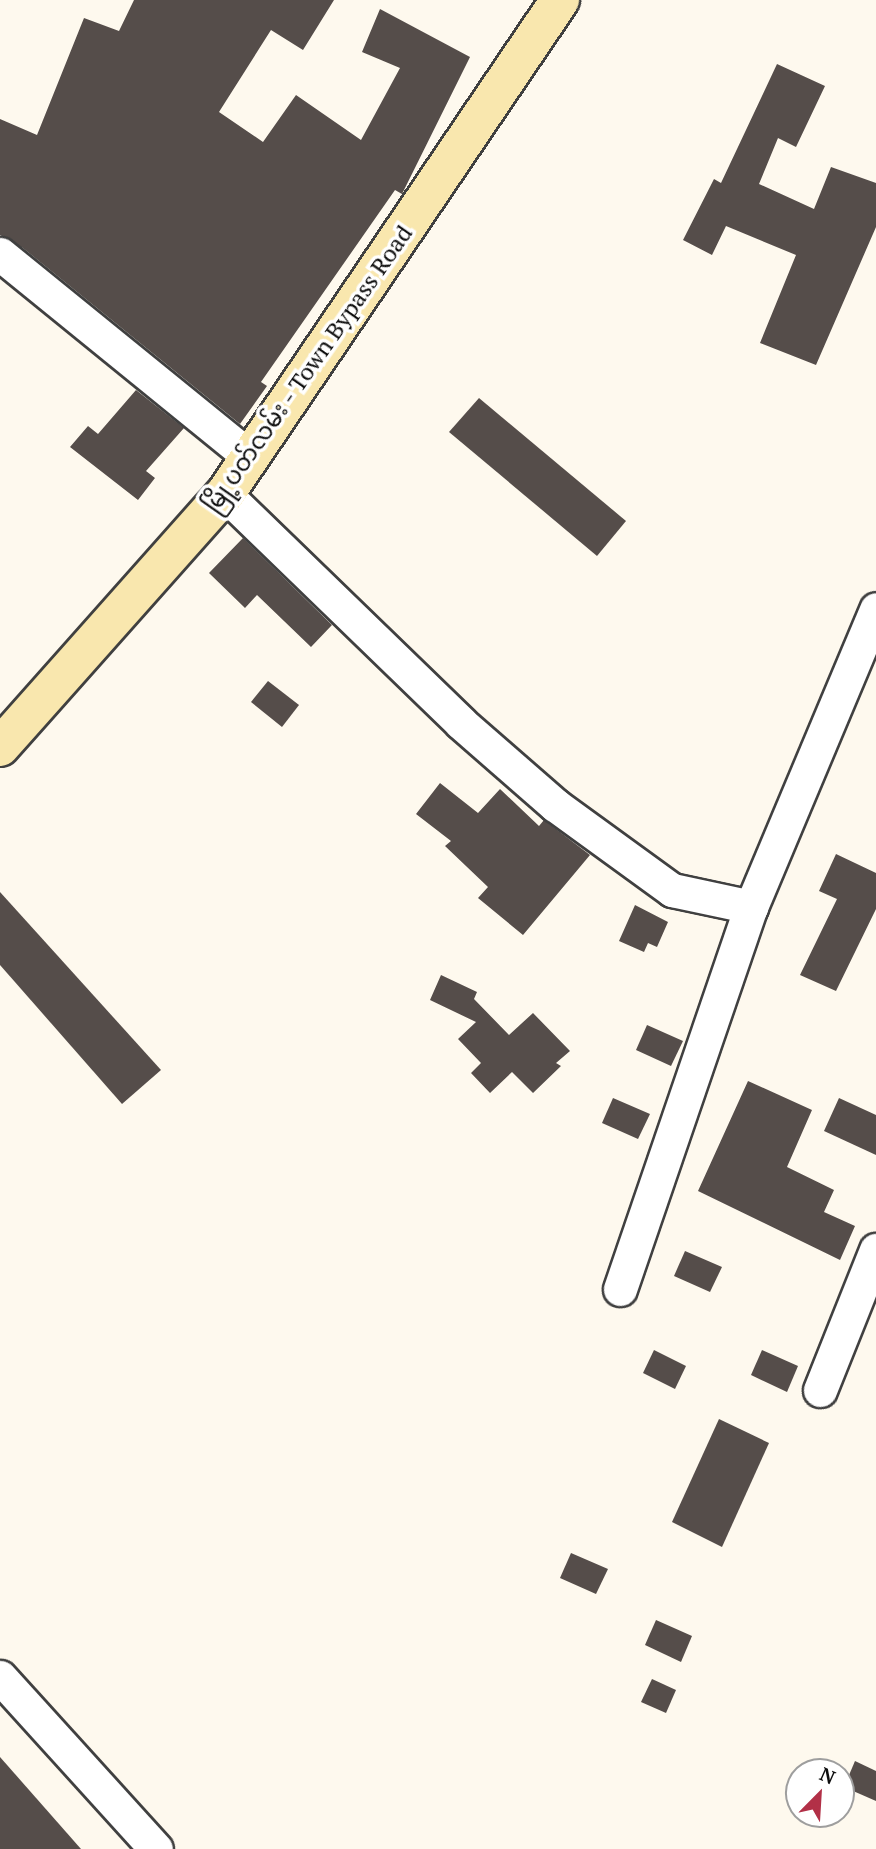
<!DOCTYPE html>
<html>
<head>
<meta charset="utf-8">
<style>
	body { margin:0 }
	#map { position:relative; width:876px; height:1849px; overflow:hidden; background:#fef9ee; font-family:"PT Serif","Noto Sans Myanmar",serif }
	div>[style] { position:absolute }
	.building>* { inset:0; background:#554d4a }
	.roads { filter:drop-shadow(2px 0 #404040) drop-shadow(-2px 0 #404040) drop-shadow(0 2px #404040) drop-shadow(0 -2px #404040) }
	.minor>* { height:33px; margin:-16.5px; padding:0 16.5px; transform-origin:16.5px; border-radius:16.5px; background:#fff }
	.secondary>* { height:38px; margin:-19px; padding:0 19px; transform-origin:19px; border-radius:19px; background:#f9e7ae }
	span { translate:-50% -50%; white-space:nowrap; text-align:center; line-height:1.15; -webkit-text-stroke:7px #fff; paint-order:stroke }
	.street-label { font-size:24px; color:#0d0d0d }
	.north { position:absolute; left:785px; top:1758px; width:70px; height:70px; box-sizing:border-box; background:#fff; border:2px solid #9e9e9e; border-radius:50%; rotate:24deg; font-size:19px; font-weight:700; line-height:28px; text-align:center; color:#0d0d0d }
	.north::after { content:''; display:block; margin:auto; width:24px; height:32px; background:#b23047; clip-path:polygon(50% 0,100% 100%,50% 72%,0 100%) }
</style>
</head>
<body>
<div id="map">
	<div class="building">
		<div style="clip-path:polygon(134px 0,334px 0,303px 50px,271px 30px,219px 112px,263px 142px,296px 95px,361px 140px,400px 68px,362px 52px,380px 9px,470px 57px,402px 194px,395px 190px,261px 382px,267px 386px,240px 424px,23px 248px,0 235px,0 119px,37px 135px,84px 18px,119px 31px)"></div>
		<div style="clip-path:polygon(777px 64px,825px 86px,796px 147px,778px 138px,759px 184px,814px 209px,831px 167px,876px 183px,876px 227px,816px 365px,760px 343px,796px 255px,726px 226px,712px 255px,683px 240px,714px 179px,721px 183px)"></div>
		<div style="clip-path:polygon(136px 390px,184px 428px,146px 471px,155px 478px,138px 500px,70px 447px,88px 426px,98px 434px)"></div>
		<div style="clip-path:polygon(479px 398px,626px 521px,597px 556px,449px 432px)"></div>
		<div style="clip-path:polygon(243px 538px,332px 625px,311px 647px,257px 595px,245px 608px,209px 573px)"></div>
		<div style="clip-path:polygon(268px 681px,299px 705px,282px 727px,251px 702px)"></div>
		<div style="clip-path:polygon(440px 783px,478px 813px,500px 789px,539px 826px,544px 820px,590px 855px,523px 935px,478px 898px,488px 887px,445px 846px,451px 841px,416px 814px)"></div>
		<div style="clip-path:polygon(836px 854px,876px 873px,876px 909px,836px 991px,800px 975px,837px 899px,819px 891px)"></div>
		<div style="clip-path:polygon(0 892px,161px 1070px,122px 1104px,0 965px)"></div>
		<div style="clip-path:polygon(635px 905px,668px 922px,657px 947px,648px 943px,644px 952px,619px 941px)"></div>
		<div style="clip-path:polygon(441px 975px,477px 992px,474px 999px,509px 1035px,533px 1013px,570px 1051px,556px 1063px,561px 1066px,533px 1093px,512px 1072px,490px 1093px,471px 1073px,481px 1063px,458px 1039px,476px 1022px,430px 1000px)"></div>
		<div style="clip-path:polygon(647px 1025px,683px 1041px,671px 1066px,636px 1050px)"></div>
		<div style="clip-path:polygon(748px 1081px,812px 1110px,787px 1167px,834px 1190px,824px 1212px,855px 1226px,840px 1260px,698px 1191px)"></div>
		<div style="clip-path:polygon(613px 1098px,650px 1114px,638px 1139px,602px 1123px)"></div>
		<div style="clip-path:polygon(839px 1098px,876px 1115px,876px 1155px,824px 1131px)"></div>
		<div style="clip-path:polygon(685px 1251px,722px 1267px,710px 1292px,674px 1276px)"></div>
		<div style="clip-path:polygon(654px 1350px,686px 1366px,675px 1389px,643px 1373px)"></div>
		<div style="clip-path:polygon(762px 1350px,798px 1366px,787px 1392px,751px 1375px)"></div>
		<div style="clip-path:polygon(719px 1419px,769px 1443px,722px 1547px,672px 1522px)"></div>
		<div style="clip-path:polygon(571px 1553px,608px 1569px,596px 1594px,560px 1578px)"></div>
		<div style="clip-path:polygon(656px 1620px,692px 1636px,681px 1662px,645px 1645px)"></div>
		<div style="clip-path:polygon(652px 1679px,676px 1690px,666px 1713px,641px 1702px)"></div>
		<div style="clip-path:polygon(0 1757px,81px 1849px,0 1849px)"></div>
		<div style="clip-path:polygon(855px 1761px,876px 1771px,876px 1801px,844px 1787px)"></div>
	</div>
	<div class="roads">
		<div class="minor">
			<div style="left:0;top:254px;width:323px;rotate:39.1deg"></div>
			<div style="left:225px;top:494px;width:329px;rotate:44.1deg"></div>
			<div style="left:461px;top:723px;width:125px;rotate:41.1deg"></div>
			<div style="left:555px;top:805px;width:145px;rotate:36deg"></div>
			<div style="left:672px;top:890px;width:81px;rotate:12.1deg"></div>
			<div style="left:620px;top:1289px;width:404px;rotate:-71.1deg"></div>
			<div style="left:751px;top:907px;width:323px;rotate:-67.2deg"></div>
			<div style="left:820px;top:1390px;width:151px;rotate:-68.2deg"></div>
			<div style="left:0;top:1677px;width:232px;rotate:47.8deg"></div>
		</div>
		<div class="secondary">
			<div style="left:0;top:747px;width:339px;rotate:-48.4deg"></div>
			<div style="left:225px;top:494px;width:597px;rotate:-55.86deg"></div>
		</div>
	</div>
	<div class="street-label">
		<span style="left:308px;top:369px;rotate:-55deg">မြို့ပတ်လမ်း - Town Bypass Road</span>
	</div>
	<div class="north">N</div>
</div>
</body>
</html>
